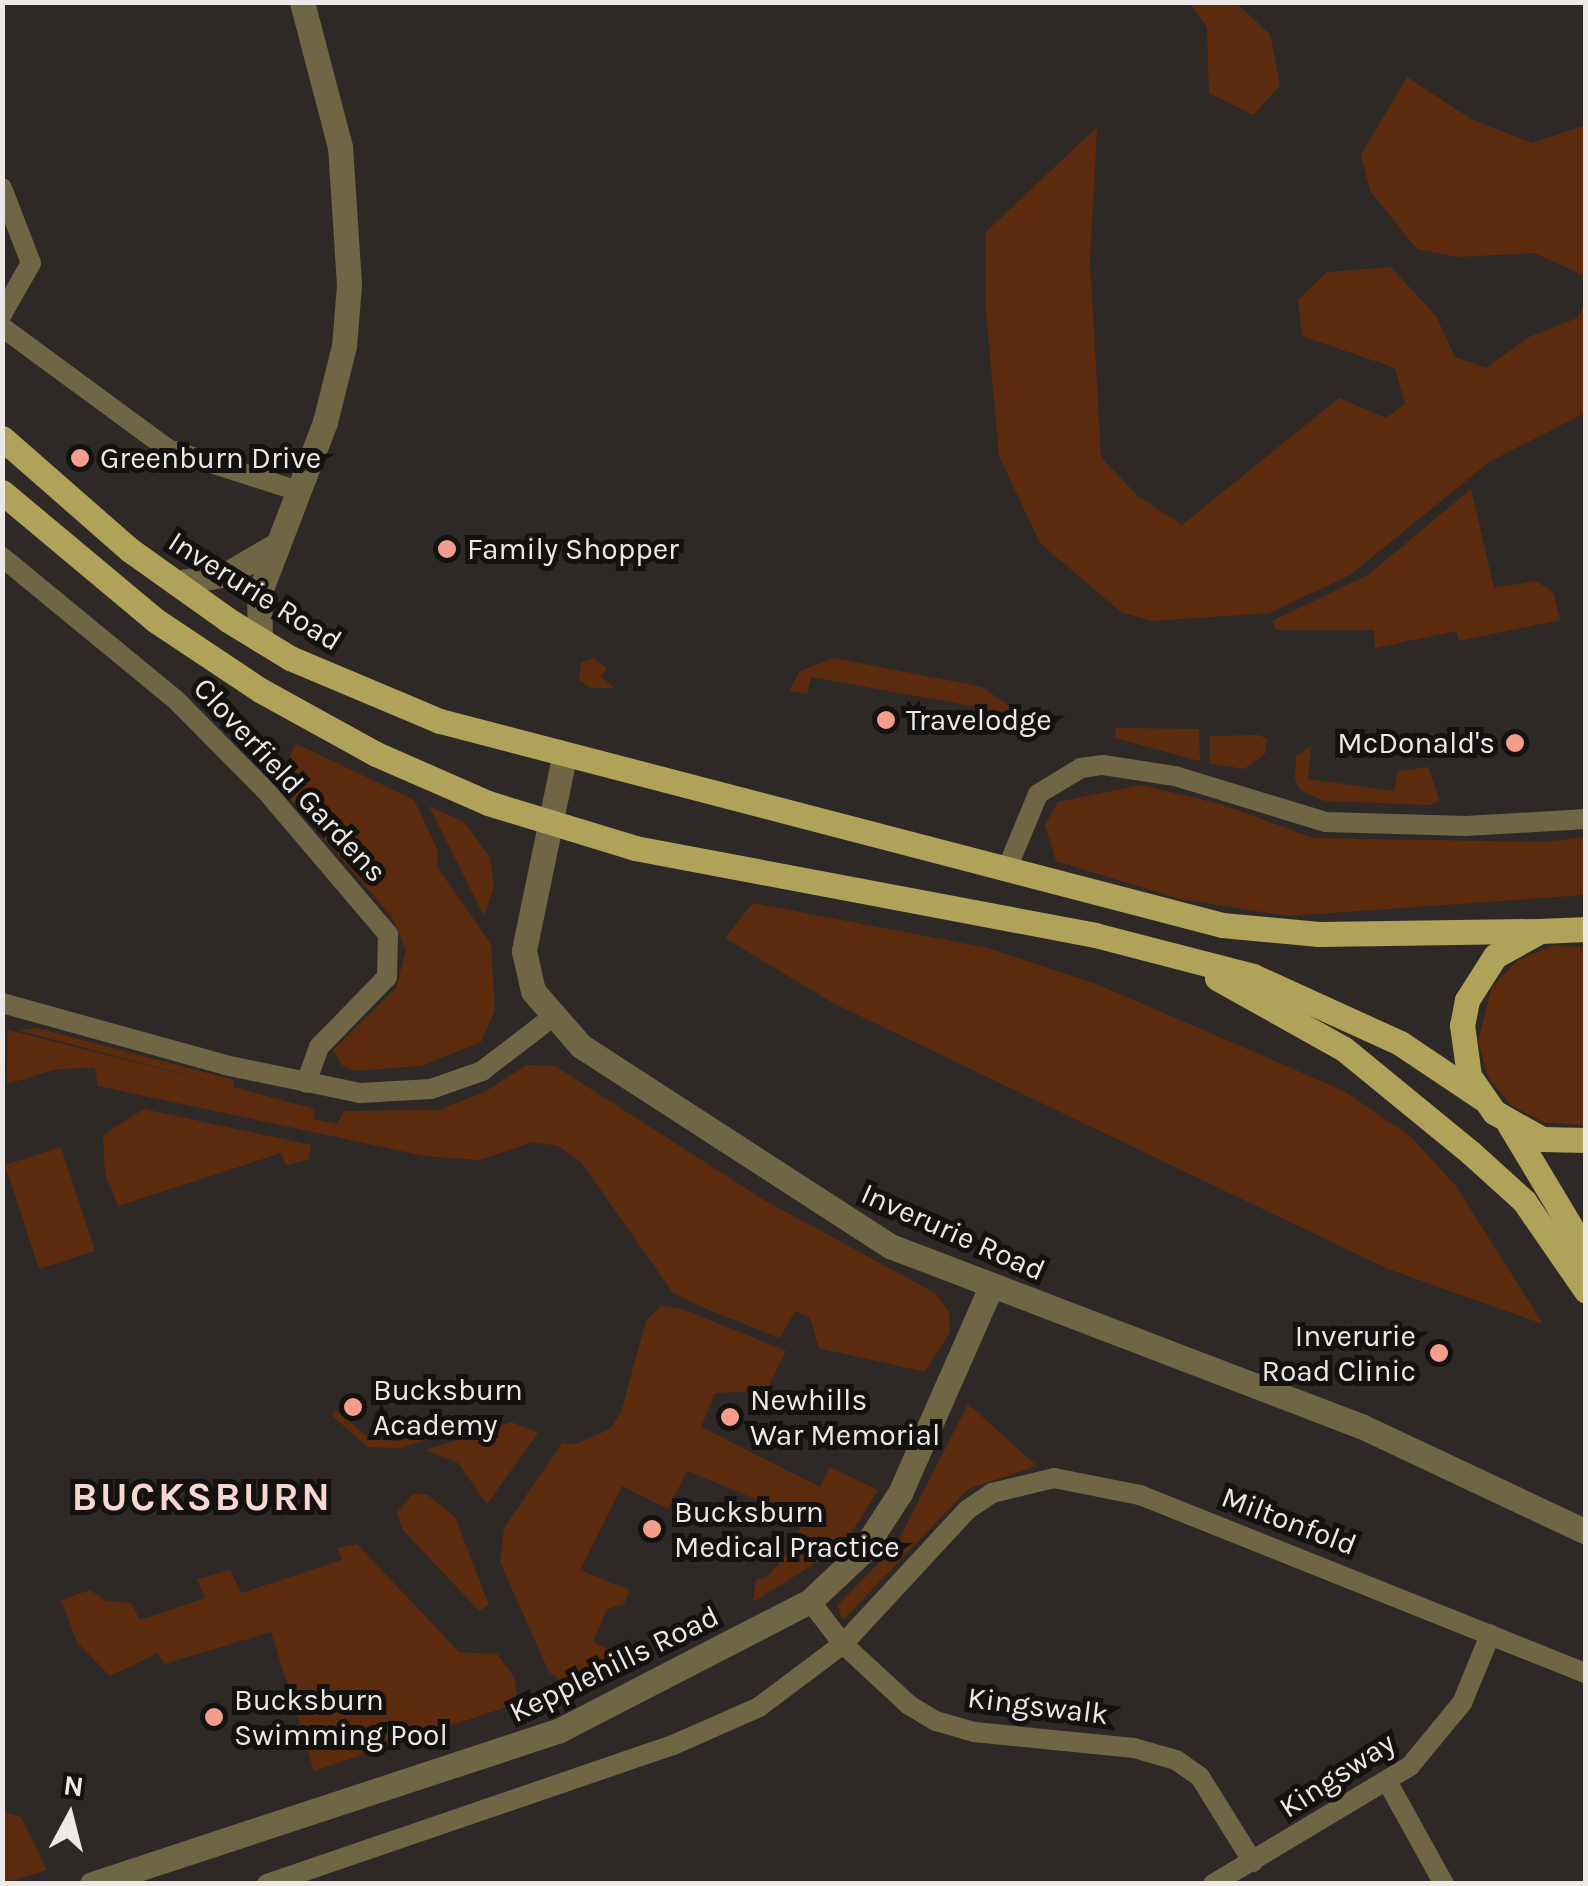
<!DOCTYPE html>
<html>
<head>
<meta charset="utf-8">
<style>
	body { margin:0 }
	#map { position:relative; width:1588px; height:1886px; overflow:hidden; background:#2e2926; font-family:Karla,sans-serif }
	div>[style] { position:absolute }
	.green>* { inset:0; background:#5c2b0d }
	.minor>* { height:20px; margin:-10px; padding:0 10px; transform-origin:10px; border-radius:10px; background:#6e6645 }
	.tertiary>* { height:25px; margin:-12.5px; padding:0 12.5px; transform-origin:12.5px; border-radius:12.5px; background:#6e6645 }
	.primary>* { height:25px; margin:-12.5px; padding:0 12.5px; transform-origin:12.5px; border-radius:12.5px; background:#b1a25a }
	.dots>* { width:28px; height:28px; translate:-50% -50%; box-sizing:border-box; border:5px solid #141211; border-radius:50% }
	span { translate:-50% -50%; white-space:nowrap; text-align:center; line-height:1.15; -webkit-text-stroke:10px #141211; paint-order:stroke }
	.poi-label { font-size:30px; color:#ece9e7 }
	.left { translate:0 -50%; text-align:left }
	.right { translate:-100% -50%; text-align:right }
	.street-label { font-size:30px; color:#ece9e7 }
	.district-label { font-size:40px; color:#f9d7d0; font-weight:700; letter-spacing:2.5px }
	.frame { position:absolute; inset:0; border:5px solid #ece9e7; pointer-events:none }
	.north { position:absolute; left:20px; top:1766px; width:100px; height:100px; -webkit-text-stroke:8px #141211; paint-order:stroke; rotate:7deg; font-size:28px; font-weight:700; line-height:40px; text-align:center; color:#ece9e7 }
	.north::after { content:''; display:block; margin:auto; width:35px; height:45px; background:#ece9e7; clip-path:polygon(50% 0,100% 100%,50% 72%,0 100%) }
</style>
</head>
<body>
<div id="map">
	<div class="green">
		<div style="clip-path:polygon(1190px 3px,1236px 3px,1270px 34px,1280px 86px,1253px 115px,1209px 93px,1207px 27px)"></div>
		<div style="clip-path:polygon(1407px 77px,1471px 119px,1532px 143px,1585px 125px,1585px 276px,1534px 253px,1458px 257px,1417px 249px,1370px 191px,1361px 155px)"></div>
		<div style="clip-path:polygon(1097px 127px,1090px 261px,1101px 457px,1137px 495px,1182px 525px,1339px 398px,1386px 418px,1405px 404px,1395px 368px,1302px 336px,1298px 300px,1327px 272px,1391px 267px,1436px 316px,1455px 357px,1486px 368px,1529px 337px,1577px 318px,1585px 305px,1585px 413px,1489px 462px,1350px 575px,1269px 613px,1153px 621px,1121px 612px,1040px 543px,999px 456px,985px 300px,986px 232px)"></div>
		<div style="clip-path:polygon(1471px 489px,1494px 588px,1536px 581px,1553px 592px,1560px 620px,1459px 641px,1456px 631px,1375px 648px,1374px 630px,1276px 630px,1272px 621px,1368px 575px)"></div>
		<div style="clip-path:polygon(594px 658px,607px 668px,601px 676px,614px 688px,590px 688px,579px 680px,581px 662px)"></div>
		<div style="clip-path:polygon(834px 658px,982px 687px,1022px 715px,811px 677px,807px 694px,789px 691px,800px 671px)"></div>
		<div style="clip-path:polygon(1116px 728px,1199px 729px,1200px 761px,1115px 738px)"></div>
		<div style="clip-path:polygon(1259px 735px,1267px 739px,1265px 754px,1244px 769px,1209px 763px,1209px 736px)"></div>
		<div style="clip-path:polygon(295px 743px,414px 800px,438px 851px,437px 867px,491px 944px,495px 1010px,481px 1042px,421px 1066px,353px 1071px,342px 1065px,333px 1050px,396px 988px,406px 950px,392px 917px,280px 787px)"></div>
		<div style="clip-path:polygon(1311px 746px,1308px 779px,1394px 791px,1398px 771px,1428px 767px,1439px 799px,1431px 805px,1325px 801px,1300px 790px,1295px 779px,1296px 756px)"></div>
		<div style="clip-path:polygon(1141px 785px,1224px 805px,1313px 838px,1545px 842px,1585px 837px,1585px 895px,1288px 916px,1180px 899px,1056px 861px,1045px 825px,1058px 802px)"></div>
		<div style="clip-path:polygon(429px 806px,464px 822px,490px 857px,494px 886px,484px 916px)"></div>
		<div style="clip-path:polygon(753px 903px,988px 948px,1099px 985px,1344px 1091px,1411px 1137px,1456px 1186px,1543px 1324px,1388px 1269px,833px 1003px,725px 938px)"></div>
		<div style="clip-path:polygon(1553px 946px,1585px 947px,1583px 1125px,1546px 1123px,1512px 1106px,1488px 1077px,1478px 1041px,1492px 987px,1518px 960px)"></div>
		<div style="clip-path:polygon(37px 1028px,234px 1080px,233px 1087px,315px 1109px,314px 1119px,337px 1124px,344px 1111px,438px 1110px,483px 1093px,527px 1065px,555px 1066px,764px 1200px,935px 1293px,949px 1312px,950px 1332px,925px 1372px,819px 1348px,810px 1318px,795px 1311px,780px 1338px,709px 1310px,673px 1293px,581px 1162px,558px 1146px,533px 1142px,479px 1160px,425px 1156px,98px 1086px,95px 1068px,57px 1069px,7px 1084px,8px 1030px,229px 1086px,17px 1030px)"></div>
		<div style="clip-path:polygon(144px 1109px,311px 1145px,308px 1160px,286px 1165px,281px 1153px,118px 1206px,105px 1174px,103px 1135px)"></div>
		<div style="clip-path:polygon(61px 1147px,95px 1251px,39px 1269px,5px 1165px)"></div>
		<div style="clip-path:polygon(661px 1306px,682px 1309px,786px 1351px,766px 1391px,715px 1393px,701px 1427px,820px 1487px,830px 1467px,878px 1490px,843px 1546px,753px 1602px,756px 1579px,766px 1578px,788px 1553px,802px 1524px,797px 1516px,687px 1471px,668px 1509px,622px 1486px,580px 1570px,630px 1590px,624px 1604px,607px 1609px,593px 1642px,612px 1651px,628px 1671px,576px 1691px,549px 1672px,500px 1562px,504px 1528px,562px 1443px,576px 1444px,610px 1429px,621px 1412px,646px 1321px)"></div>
		<div style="clip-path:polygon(968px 1404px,1037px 1466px,968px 1489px,843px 1620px,837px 1606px,896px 1545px)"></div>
		<div style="clip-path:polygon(336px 1410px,370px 1439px,399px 1441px,442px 1427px,445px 1434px,401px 1448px,368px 1447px,332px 1416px)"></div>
		<div style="clip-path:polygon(511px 1422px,538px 1433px,487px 1504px,458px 1463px,426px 1450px)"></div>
		<div style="clip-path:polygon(414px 1493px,428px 1495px,455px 1517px,489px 1605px,479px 1611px,403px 1530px,397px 1512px)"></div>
		<div style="clip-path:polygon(357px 1544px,459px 1652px,497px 1654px,514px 1677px,518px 1703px,314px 1771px,271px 1632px,164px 1664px,158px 1653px,110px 1676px,77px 1642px,61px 1600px,90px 1590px,106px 1601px,131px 1603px,140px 1620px,205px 1598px,197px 1579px,230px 1570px,241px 1593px,342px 1560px,338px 1548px)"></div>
		<div style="clip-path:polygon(3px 1812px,21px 1817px,47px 1870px,3px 1883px)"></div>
	</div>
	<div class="minor">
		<div style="left:2px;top:188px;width:80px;rotate:68.9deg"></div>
		<div style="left:31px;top:263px;width:59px;rotate:119.6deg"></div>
		<div style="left:2px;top:327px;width:206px;rotate:36.3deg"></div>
		<div style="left:168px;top:449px;width:137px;rotate:17.9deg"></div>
		<div style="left:2px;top:557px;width:224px;rotate:39.4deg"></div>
		<div style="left:175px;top:699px;width:131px;rotate:45.3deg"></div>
		<div style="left:267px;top:792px;width:187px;rotate:49.6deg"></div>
		<div style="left:388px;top:934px;width:43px;rotate:91.3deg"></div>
		<div style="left:387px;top:977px;width:98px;rotate:134.2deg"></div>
		<div style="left:319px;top:1047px;width:38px;rotate:110deg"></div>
		<div style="left:1006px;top:871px;width:83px;rotate:-67.4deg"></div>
		<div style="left:1038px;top:794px;width:50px;rotate:-31.2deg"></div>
		<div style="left:1081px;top:768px;width:22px;rotate:-8deg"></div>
		<div style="left:1103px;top:765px;width:73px;rotate:8.7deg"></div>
		<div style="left:1175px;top:776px;width:157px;rotate:17deg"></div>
		<div style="left:1325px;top:822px;width:141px;rotate:1.6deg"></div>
		<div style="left:1466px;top:826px;width:120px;rotate:-3.3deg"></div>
		<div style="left:2px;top:1003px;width:231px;rotate:15.5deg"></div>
		<div style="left:225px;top:1065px;width:138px;rotate:11.7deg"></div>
		<div style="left:360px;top:1093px;width:71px;rotate:-3.2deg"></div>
		<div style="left:431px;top:1089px;width:54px;rotate:-19.4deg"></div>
		<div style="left:482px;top:1071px;width:87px;rotate:-37.5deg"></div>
		<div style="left:810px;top:1601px;width:54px;rotate:52.5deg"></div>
		<div style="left:843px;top:1644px;width:90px;rotate:42.7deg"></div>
		<div style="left:909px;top:1705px;width:31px;rotate:31deg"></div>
		<div style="left:936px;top:1721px;width:40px;rotate:16deg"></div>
		<div style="left:974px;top:1732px;width:161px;rotate:5.7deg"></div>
		<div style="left:1134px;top:1748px;width:44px;rotate:15.9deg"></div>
		<div style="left:1176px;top:1760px;width:29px;rotate:35deg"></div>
		<div style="left:1200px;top:1777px;width:100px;rotate:58.1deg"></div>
		<div style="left:1388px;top:1783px;width:115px;rotate:61deg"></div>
		<div style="left:267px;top:1884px;width:429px;rotate:-18.9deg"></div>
		<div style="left:673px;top:1745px;width:94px;rotate:-23.8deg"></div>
		<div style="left:759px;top:1707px;width:105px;rotate:-36.9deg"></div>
		<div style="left:843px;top:1644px;width:183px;rotate:-47.2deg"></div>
		<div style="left:967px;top:1510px;width:30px;rotate:-34deg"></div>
		<div style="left:992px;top:1493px;width:64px;rotate:-13.6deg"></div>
		<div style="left:1054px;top:1478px;width:88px;rotate:11.2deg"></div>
		<div style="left:1140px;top:1495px;width:480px;rotate:21.8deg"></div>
		<div style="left:1213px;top:1884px;width:230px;rotate:-30.9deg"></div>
		<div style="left:1410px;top:1766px;width:82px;rotate:-50.5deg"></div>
		<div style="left:1462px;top:1703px;width:74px;rotate:-67.6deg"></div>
	</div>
	<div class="tertiary">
		<div style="left:176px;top:583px;width:52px;rotate:-10deg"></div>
		<div style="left:227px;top:574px;width:56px;rotate:-30.3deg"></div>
		<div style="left:260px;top:640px;width:46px;rotate:-91.2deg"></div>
		<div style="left:259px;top:594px;width:184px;rotate:-69deg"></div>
		<div style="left:325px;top:422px;width:78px;rotate:-76deg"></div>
		<div style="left:344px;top:346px;width:61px;rotate:-85.3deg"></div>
		<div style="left:349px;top:285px;width:138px;rotate:-93.7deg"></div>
		<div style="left:340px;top:147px;width:150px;rotate:-104.7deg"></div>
		<div style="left:564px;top:757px;width:198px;rotate:101.7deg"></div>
		<div style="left:524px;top:951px;width:41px;rotate:77.3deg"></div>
		<div style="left:533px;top:991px;width:73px;rotate:48.9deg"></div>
		<div style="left:581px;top:1046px;width:368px;rotate:32.9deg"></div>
		<div style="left:890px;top:1246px;width:504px;rotate:20.92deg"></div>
		<div style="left:1361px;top:1426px;width:249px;rotate:25.2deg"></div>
		<div style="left:92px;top:1884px;width:490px;rotate:-18.2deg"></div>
		<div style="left:558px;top:1731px;width:284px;rotate:-27.3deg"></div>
		<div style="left:810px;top:1601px;width:70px;rotate:-43.3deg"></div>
		<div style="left:861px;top:1553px;width:72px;rotate:-57deg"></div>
		<div style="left:900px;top:1493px;width:223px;rotate:-66.2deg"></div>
	</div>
	<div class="primary">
		<div style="left:2px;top:438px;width:170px;rotate:41.2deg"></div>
		<div style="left:130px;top:550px;width:120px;rotate:35.5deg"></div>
		<div style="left:228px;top:620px;width:73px;rotate:31.5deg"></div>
		<div style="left:290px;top:658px;width:163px;rotate:22.8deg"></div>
		<div style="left:440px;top:721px;width:808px;rotate:14.62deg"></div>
		<div style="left:1222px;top:925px;width:97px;rotate:5.3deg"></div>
		<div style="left:1319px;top:934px;width:221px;rotate:-0.8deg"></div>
		<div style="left:2px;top:492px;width:199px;rotate:39.9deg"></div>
		<div style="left:155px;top:620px;width:126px;rotate:33.7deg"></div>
		<div style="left:260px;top:690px;width:132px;rotate:28.9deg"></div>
		<div style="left:376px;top:754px;width:122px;rotate:23.6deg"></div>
		<div style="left:488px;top:803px;width:154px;rotate:17deg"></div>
		<div style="left:635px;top:848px;width:468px;rotate:10.7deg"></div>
		<div style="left:1095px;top:935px;width:163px;rotate:14.5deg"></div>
		<div style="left:1253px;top:976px;width:162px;rotate:24.5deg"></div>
		<div style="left:1400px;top:1043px;width:99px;rotate:33.9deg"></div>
		<div style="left:1586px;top:929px;width:46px;rotate:177.5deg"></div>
		<div style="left:1540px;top:931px;width:51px;rotate:150.9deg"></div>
		<div style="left:1495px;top:956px;width:52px;rotate:122.5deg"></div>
		<div style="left:1467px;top:1000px;width:25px;rotate:101deg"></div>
		<div style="left:1462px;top:1025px;width:51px;rotate:82.2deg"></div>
		<div style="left:1469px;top:1076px;width:44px;rotate:55.2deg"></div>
		<div style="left:1494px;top:1112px;width:55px;rotate:29.4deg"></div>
		<div style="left:1542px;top:1139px;width:44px;rotate:1.3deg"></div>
		<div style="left:1217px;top:978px;width:145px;rotate:29.2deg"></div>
		<div style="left:1344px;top:1049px;width:164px;rotate:39.3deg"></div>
		<div style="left:1471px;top:1153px;width:72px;rotate:42.2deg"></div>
		<div style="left:1524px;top:1201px;width:109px;rotate:55.4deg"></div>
		<div style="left:1509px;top:1124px;width:149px;rotate:59deg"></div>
	</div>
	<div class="dots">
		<div style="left:80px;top:458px;background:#f59d8d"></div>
		<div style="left:447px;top:549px;background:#f59d8d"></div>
		<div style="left:886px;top:720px;background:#f59d8d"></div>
		<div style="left:1515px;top:743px;background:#f59d8d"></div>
		<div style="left:1439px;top:1353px;background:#f59d8d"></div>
		<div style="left:353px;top:1407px;background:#f59d8d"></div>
		<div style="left:730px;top:1417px;background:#f59d8d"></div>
		<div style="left:652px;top:1529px;background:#f59d8d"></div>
		<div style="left:214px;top:1717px;background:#f59d8d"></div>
	</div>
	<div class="poi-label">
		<span class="left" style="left:100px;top:458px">Greenburn Drive</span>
		<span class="left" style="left:467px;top:549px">Family Shopper</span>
		<span class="left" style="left:906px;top:720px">Travelodge</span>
		<span class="right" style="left:1495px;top:743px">McDonald's</span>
		<span class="right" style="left:1416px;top:1353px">Inverurie<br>Road Clinic</span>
		<span class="left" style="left:373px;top:1407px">Bucksburn<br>Academy</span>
		<span class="left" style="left:750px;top:1417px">Newhills<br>War Memorial</span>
		<span class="left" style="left:674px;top:1529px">Bucksburn<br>Medical Practice</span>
		<span class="left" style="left:234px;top:1717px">Bucksburn<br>Swimming Pool</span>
	</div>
	<div class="street-label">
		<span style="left:255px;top:591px;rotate:32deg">Inverurie Road</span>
		<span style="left:290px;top:780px;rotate:47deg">Cloverfield Gardens</span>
		<span style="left:953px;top:1232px;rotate:24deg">Inverurie Road</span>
		<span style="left:1289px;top:1521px;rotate:21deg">Miltonfold</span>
		<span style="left:614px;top:1664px;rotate:-26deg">Kepplehills Road</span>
		<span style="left:1038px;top:1706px;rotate:7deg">Kingswalk</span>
		<span style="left:1337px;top:1775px;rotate:-33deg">Kingsway</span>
	</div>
	<div class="district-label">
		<span style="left:202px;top:1497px">BUCKSBURN</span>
	</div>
	<div class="frame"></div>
	<div class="north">N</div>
</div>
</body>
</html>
